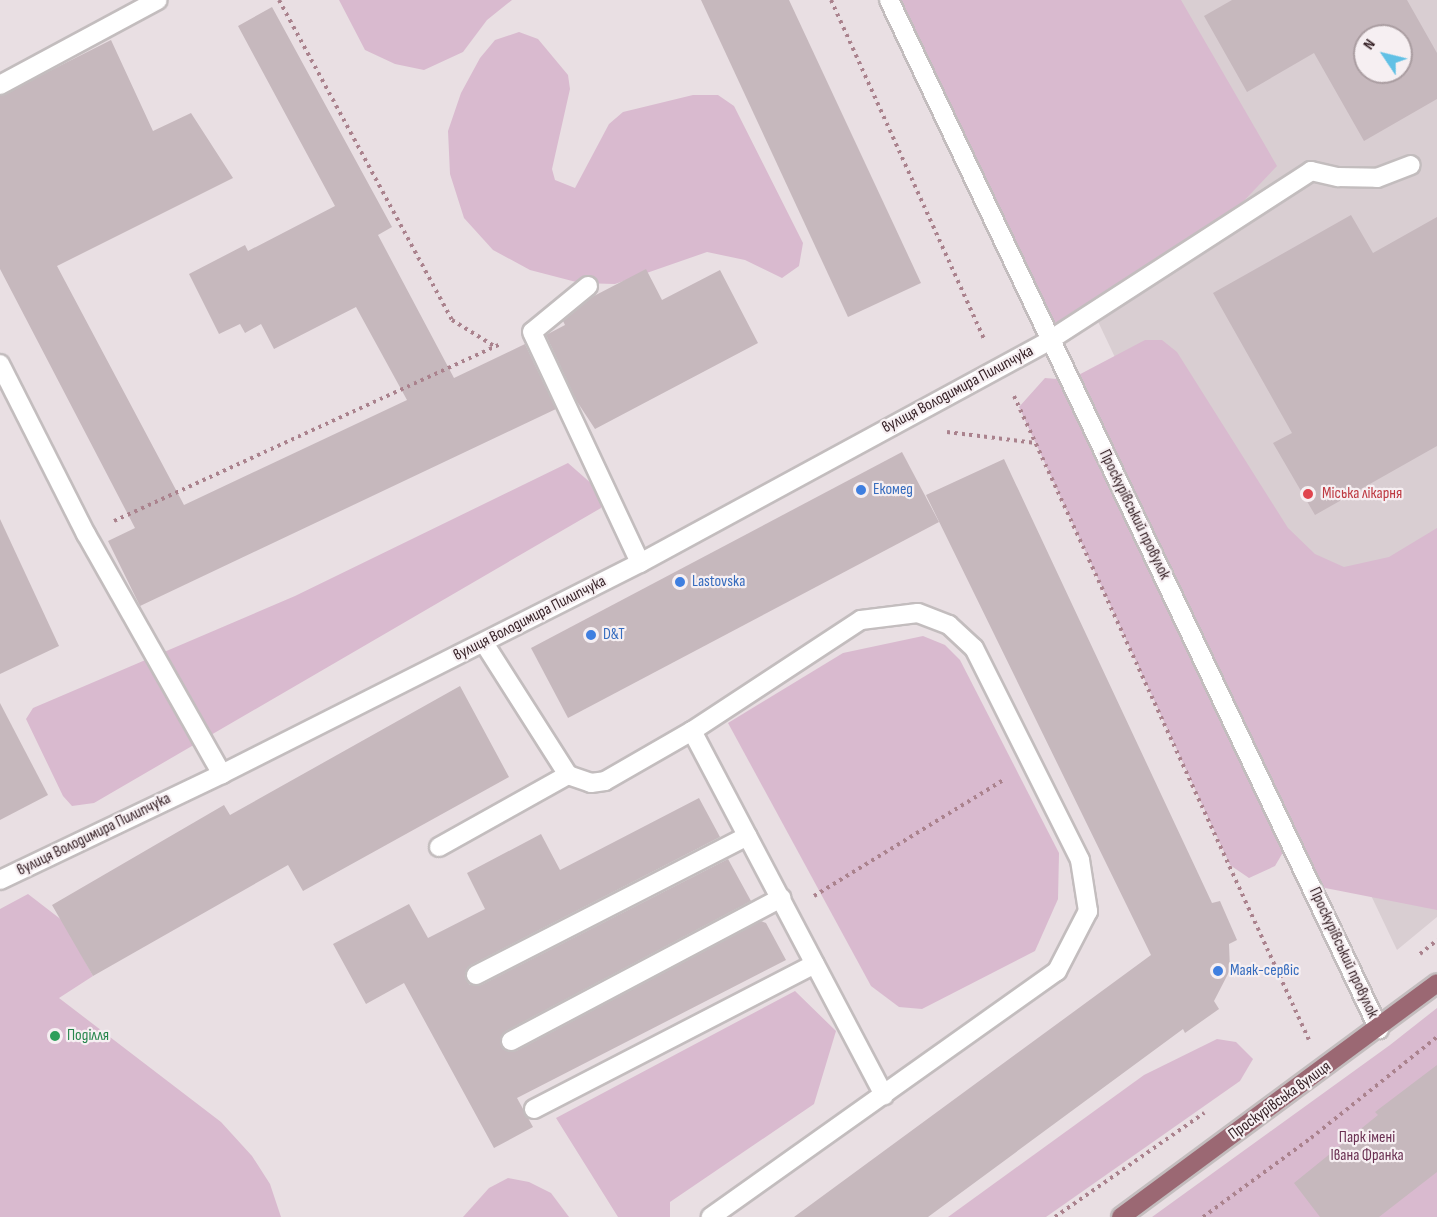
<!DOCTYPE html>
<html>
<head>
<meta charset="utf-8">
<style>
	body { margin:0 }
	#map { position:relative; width:1437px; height:1217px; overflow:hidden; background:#e9dfe3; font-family:"Sofia Sans Condensed",sans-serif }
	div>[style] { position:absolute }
	.built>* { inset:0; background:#d9ced2 }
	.green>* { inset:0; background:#d9bacf }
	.building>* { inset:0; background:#c6b8bd }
	.path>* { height:4px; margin-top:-2px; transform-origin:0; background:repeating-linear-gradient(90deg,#aa828d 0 3px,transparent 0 7.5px) }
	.roads { filter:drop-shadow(2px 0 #c3bdbe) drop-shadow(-2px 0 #c3bdbe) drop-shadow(0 2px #c3bdbe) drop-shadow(0 -2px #c3bdbe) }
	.lane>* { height:18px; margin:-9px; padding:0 9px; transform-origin:9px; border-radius:9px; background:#fff }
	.street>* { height:18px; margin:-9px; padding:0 9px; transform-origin:9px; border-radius:9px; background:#fff }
	.primary>* { height:18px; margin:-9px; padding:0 9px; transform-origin:9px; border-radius:9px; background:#9b6873 }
	.dots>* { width:16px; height:16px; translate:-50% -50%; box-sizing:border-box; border:3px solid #f6eff2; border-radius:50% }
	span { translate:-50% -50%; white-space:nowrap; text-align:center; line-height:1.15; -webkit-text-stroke:4.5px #f6eff2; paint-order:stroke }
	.street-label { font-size:16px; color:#372227 }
	.shop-label { font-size:16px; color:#366cbe }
	.left { translate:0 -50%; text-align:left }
	.health-label { font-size:16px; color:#be3a42 }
	.leisure-label { font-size:16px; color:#27864d }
	.park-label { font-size:16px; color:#6a3052 }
	.north { position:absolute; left:1353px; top:24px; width:60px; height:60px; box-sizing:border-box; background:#f6eff2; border:2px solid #aa9da1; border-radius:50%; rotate:305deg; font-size:16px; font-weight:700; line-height:24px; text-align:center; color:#372227 }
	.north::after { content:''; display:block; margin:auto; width:21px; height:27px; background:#61c0e5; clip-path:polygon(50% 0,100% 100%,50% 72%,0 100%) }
</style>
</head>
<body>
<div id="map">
	<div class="built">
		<div style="clip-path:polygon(evenodd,945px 0,1437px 0,1437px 917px,1397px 950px,945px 0,1365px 36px,1401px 36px,1401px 72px,1365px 72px,1365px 36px)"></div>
	</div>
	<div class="green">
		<div style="clip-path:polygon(339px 0,512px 0,487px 20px,463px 52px,424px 70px,395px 64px,365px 50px)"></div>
		<div style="clip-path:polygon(889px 0,1181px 0,1277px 166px,1239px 206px,1142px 267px,1050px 340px)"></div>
		<div style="clip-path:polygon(519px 32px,538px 39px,568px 75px,570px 89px,552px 169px,555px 180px,575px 188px,609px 124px,623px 112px,693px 95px,718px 95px,734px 106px,803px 243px,799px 266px,782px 278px,745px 260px,707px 252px,615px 284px,580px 283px,530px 270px,493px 250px,464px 218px,450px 174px,448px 131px,461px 93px,480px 58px,495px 40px)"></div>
		<div style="clip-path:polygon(1145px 340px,1162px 340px,1177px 352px,1288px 528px,1315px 554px,1344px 567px,1389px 557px,1437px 528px,1437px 910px,1310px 885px,1289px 842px,1275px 866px,1249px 878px,1230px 865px,1019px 407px,1045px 378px,1069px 380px)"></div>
		<div style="clip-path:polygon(568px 463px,601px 492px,601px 508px,94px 803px,72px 806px,63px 796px,26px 719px,33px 708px,295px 596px)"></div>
		<div style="clip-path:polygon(923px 636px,945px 645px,960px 660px,1059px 853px,1058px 899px,1035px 951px,922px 1009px,899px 1007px,871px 986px,728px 723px,843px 653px)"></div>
		<div style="clip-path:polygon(28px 894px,63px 921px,93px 976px,59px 998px,221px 1122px,252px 1156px,270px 1184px,281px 1217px,0 1217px,0 909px)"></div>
		<div style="clip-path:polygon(795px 991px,836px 1031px,814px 1104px,670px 1202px,670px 1217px,618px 1217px,556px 1118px)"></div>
		<div style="clip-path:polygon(1437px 1008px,1437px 1217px,1152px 1217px,1390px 1045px)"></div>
		<div style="clip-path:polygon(1217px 1039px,1236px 1042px,1253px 1059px,1240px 1081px,1046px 1217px,948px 1217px,1144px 1075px)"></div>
		<div style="clip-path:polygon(508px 1178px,529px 1182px,551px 1193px,569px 1217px,463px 1217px,489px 1188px)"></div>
	</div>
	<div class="building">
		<div style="clip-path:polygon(701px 0,789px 0,921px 283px,848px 317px)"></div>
		<div style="clip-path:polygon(evenodd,1232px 0,1407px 0,1437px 53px,1437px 99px,1364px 141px,1314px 53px,1247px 92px,1204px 16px,1232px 0,1365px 36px,1401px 36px,1401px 72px,1365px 72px,1365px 36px)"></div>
		<div style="clip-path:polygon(272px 7px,392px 227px,378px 235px,454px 378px,525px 344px,556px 409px,140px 606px,108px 541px,135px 528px,0 269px,0 96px,111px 40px,153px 131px,191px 113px,233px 178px,57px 266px,184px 505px,407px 400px,356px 307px,274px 349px,261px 324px,245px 333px,240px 324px,219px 334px,189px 274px,245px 245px,248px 251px,335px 206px,238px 26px)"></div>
		<div style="clip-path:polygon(1351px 215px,1373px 253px,1437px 217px,1437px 446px,1315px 515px,1273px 443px,1292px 433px,1213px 293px)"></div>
		<div style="clip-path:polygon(646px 269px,662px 300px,720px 270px,758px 343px,595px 429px,576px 400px,546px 335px,565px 325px,563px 321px,592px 297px)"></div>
		<div style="clip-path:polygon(902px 452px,939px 522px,568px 718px,531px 648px)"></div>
		<div style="clip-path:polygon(1004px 459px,1212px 903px,1220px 901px,1237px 940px,1229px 944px,1230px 970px,1214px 1001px,1219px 1009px,1185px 1033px,1183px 1029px,928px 1217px,794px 1217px,1151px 955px,926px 495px)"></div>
		<div style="clip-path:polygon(0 519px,59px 646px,0 674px)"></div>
		<div style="clip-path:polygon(460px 686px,509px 777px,303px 891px,288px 865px,93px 976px,52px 905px,224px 805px,230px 815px)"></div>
		<div style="clip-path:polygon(0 703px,48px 795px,0 820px)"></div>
		<div style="clip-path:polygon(699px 798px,720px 837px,471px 965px,466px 980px,470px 985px,481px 985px,728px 859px,751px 901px,506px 1031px,501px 1046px,506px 1051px,516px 1051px,761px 921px,766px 923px,786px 960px,517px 1098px,533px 1127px,494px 1148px,404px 983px,366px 1004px,333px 944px,409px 904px,428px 938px,485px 909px,467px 873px,541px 834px,560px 870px)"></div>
		<div style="clip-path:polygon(1437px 1065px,1437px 1172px,1379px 1217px,1320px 1217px,1294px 1183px,1378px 1115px,1375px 1112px)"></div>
	</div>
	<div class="path">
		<div style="left:279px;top:0;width:364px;rotate:61.6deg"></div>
		<div style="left:452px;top:320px;width:49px;rotate:31.8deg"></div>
		<div style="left:831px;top:0;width:374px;rotate:65.7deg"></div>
		<div style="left:1014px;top:396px;width:708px;rotate:65.39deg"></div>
		<div style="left:947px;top:432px;width:89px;rotate:7.1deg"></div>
		<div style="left:114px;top:521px;width:427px;rotate:-24.6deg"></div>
		<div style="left:814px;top:896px;width:224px;rotate:-31.5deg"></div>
		<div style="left:1420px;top:954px;width:22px;rotate:-39deg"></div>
		<div style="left:1055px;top:1217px;width:182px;rotate:-34.9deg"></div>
		<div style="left:1203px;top:1217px;width:134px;rotate:-36.2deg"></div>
		<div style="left:1311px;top:1138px;width:161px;rotate:-38.7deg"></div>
	</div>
	<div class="roads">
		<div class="lane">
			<div style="left:0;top:85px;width:179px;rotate:-28.3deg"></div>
			<div style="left:588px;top:286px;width:72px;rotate:140.6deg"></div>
			<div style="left:532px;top:332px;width:255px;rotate:64.9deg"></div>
			<div style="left:1050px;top:340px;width:311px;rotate:-32.9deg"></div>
			<div style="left:1311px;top:171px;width:28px;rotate:13deg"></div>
			<div style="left:1338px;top:177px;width:39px;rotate:1deg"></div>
			<div style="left:1377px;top:178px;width:36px;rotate:-21deg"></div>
			<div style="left:0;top:364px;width:191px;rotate:63.2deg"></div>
			<div style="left:86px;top:534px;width:276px;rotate:60.5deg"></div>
			<div style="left:484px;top:643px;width:156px;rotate:57.5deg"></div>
			<div style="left:568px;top:775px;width:24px;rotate:19deg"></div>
			<div style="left:591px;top:783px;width:14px;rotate:-8deg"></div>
			<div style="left:605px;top:781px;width:100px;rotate:-29.9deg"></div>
			<div style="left:692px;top:731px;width:202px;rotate:-33.3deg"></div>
			<div style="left:861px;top:620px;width:57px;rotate:-7deg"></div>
			<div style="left:918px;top:613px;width:33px;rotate:21deg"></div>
			<div style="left:949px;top:625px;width:34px;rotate:43deg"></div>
			<div style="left:974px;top:648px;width:237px;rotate:63.4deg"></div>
			<div style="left:1080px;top:860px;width:52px;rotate:81.1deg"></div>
			<div style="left:1088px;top:911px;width:68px;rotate:117.3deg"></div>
			<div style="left:1057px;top:971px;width:425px;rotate:144.6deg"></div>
			<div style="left:692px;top:731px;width:412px;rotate:62.2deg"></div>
			<div style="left:439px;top:847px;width:148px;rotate:-29.2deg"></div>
			<div style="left:476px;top:975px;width:305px;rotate:-27.1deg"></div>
			<div style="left:511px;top:1041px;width:306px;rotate:-27.9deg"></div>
			<div style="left:534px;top:1109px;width:316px;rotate:-27.3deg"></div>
		</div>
		<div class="street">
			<div style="left:889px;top:0;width:1140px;rotate:64.54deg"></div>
			<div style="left:0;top:880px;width:246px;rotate:-25.5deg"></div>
			<div style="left:222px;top:774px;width:468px;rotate:-26.8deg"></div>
			<div style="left:640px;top:563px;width:467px;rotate:-28.5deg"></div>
		</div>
		<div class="primary">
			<div style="left:1121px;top:1217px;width:393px;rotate:-36.5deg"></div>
		</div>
	</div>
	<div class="dots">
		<div style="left:861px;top:490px;background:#3f7fe0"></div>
		<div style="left:1308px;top:494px;background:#e0444e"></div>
		<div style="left:680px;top:582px;background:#3f7fe0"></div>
		<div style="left:591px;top:635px;background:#3f7fe0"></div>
		<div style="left:1218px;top:971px;background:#3f7fe0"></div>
		<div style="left:55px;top:1036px;background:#2e9e5b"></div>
	</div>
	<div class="street-label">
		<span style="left:958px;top:390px;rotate:-28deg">вулиця Володимира Пилипчука</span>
		<span style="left:1134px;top:515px;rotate:64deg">Проскурівський провулок</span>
		<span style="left:530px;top:619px;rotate:-27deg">вулиця Володимира Пилипчука</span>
		<span style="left:94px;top:835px;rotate:-26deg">вулиця Володимира Пилипчука</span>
		<span style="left:1343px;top:953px;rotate:65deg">Проскурівський провулок</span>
		<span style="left:1280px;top:1101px;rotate:-36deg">Проскурівська вулиця</span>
	</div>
	<div class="shop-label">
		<span class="left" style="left:873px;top:490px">Екомед</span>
		<span class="left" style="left:692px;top:582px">Lastovska</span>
		<span class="left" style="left:603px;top:635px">D&amp;T</span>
		<span class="left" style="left:1230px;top:971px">Маяк-сервіс</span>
	</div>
	<div class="health-label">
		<span class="left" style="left:1322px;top:494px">Міська лікарня</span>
	</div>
	<div class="leisure-label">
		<span class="left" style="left:67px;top:1036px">Поділля</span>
	</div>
	<div class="park-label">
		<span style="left:1367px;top:1147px">Парк імені<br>Івана Франка</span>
	</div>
	<div class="north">N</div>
</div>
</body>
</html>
